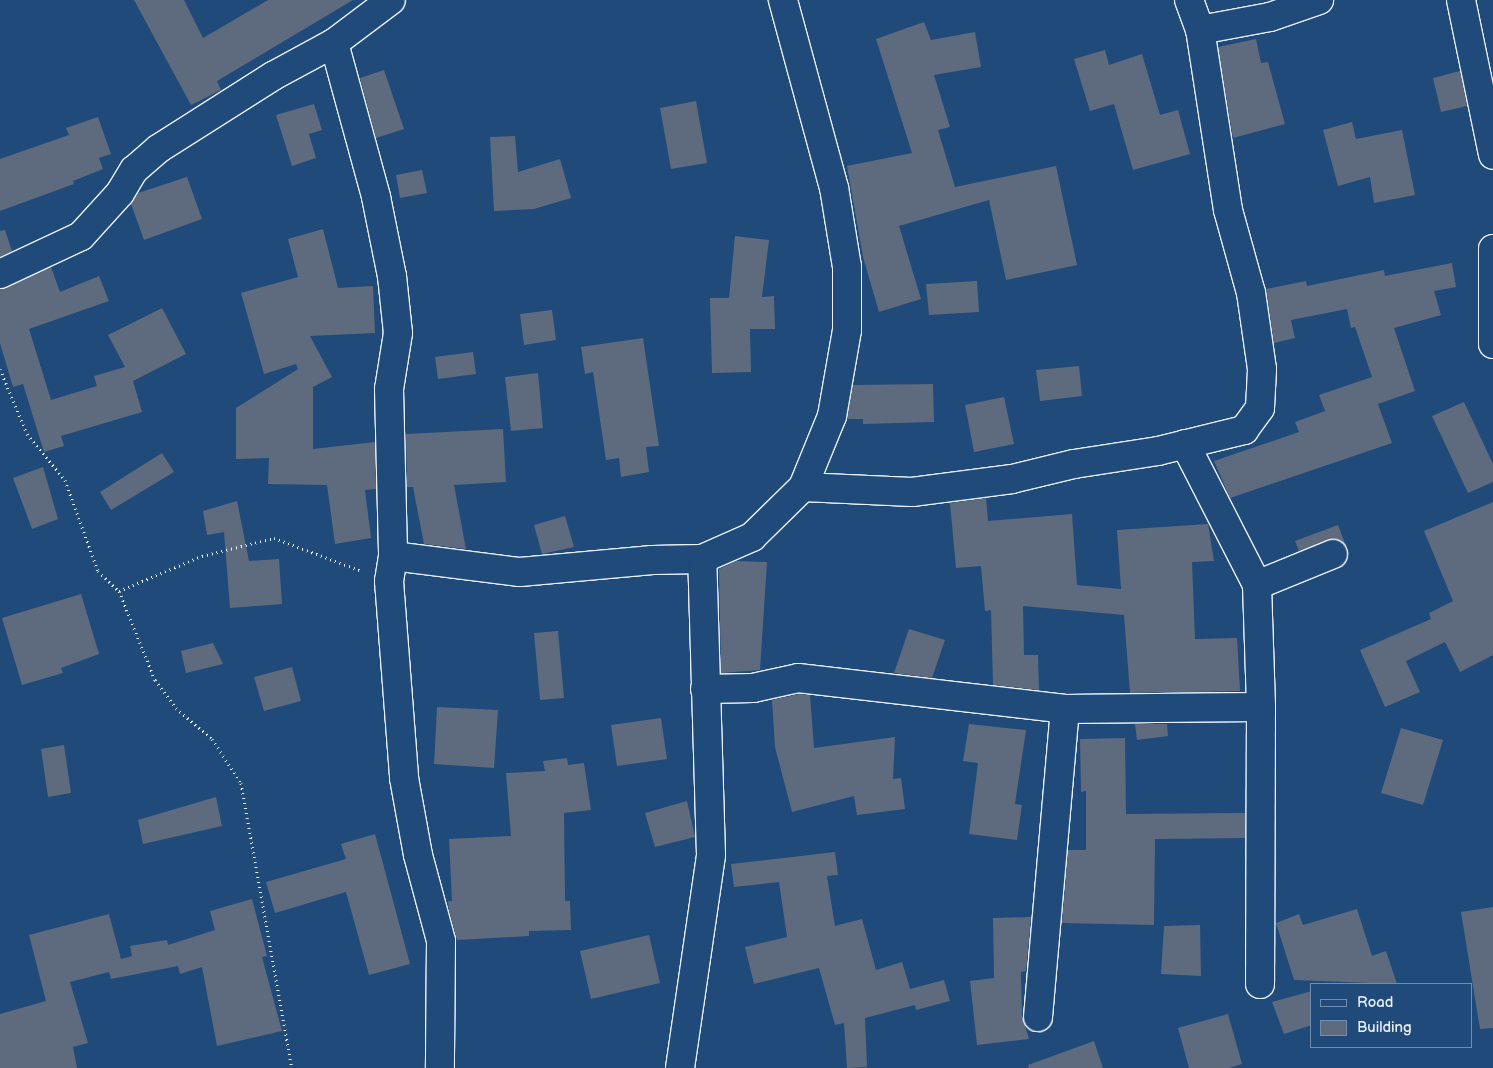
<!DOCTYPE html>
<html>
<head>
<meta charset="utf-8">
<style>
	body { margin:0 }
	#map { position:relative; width:1493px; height:1068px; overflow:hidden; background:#1f4a7a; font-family:"Balsamiq Sans",sans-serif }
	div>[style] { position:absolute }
	.building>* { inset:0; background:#5e6b7e }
	.path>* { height:3px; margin-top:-1.5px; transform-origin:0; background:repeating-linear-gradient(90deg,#e8f1f8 0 1px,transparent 0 5px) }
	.roads { filter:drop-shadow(1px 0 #e8f1f8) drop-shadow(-1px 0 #e8f1f8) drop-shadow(0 1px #e8f1f8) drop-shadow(0 -1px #e8f1f8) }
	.minor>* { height:28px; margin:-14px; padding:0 14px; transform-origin:14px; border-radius:14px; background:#1f4a7a }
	span { translate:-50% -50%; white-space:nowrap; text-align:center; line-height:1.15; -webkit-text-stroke:4px #1f4a7a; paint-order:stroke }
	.legend { position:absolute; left:1310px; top:983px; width:162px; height:65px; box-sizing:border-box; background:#1f4a7a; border:1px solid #6f8dac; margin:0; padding:6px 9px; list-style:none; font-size:15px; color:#e8f1f8 }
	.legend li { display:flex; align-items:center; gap:10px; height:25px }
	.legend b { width:25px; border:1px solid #6f8dac }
</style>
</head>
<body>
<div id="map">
	<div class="building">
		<div style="clip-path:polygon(134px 0,184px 0,203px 38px,268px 0,353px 0,217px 81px,221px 90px,191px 105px)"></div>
		<div style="clip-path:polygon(924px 22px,931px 40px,975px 32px,981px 67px,934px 75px,950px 127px,938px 130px,955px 187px,1056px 166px,1077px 265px,1006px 280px,989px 200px,899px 226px,921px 299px,879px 312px,863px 257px,847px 166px,912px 153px,876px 39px)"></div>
		<div style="clip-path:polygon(1256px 39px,1261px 63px,1268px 62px,1285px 124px,1233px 138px,1218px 47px)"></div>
		<div style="clip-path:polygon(1105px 50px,1109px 65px,1142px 54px,1160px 115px,1178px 110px,1190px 154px,1133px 170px,1114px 104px,1090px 111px,1074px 59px)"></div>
		<div style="clip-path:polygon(384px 70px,404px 129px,376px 138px,360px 78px)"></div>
		<div style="clip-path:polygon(1460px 71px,1467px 106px,1441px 112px,1433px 78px)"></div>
		<div style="clip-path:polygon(696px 101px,707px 163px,671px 169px,660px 108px)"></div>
		<div style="clip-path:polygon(314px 104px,322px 130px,309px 134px,316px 158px,292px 166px,276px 115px)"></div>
		<div style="clip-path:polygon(98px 117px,111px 154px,99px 158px,103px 169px,73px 181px,74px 184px,0 211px,0 159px,69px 135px,66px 128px)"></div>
		<div style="clip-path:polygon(1352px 122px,1356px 139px,1402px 130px,1415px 195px,1374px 203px,1370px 177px,1338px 186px,1323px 130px)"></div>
		<div style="clip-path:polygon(515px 136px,518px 172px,560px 159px,571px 198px,534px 209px,494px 211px,490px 137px)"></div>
		<div style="clip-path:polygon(422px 170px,427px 193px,400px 198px,396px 175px)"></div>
		<div style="clip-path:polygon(187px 177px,202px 219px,144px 240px,131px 204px,138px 193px)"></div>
		<div style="clip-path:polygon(323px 229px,338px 288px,373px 286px,375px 333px,310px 336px,332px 377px,313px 387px,313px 449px,375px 442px,376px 489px,365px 490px,371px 538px,335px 544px,327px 485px,268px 484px,269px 458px,236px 459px,236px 408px,298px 369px,296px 364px,264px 374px,241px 293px,298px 277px,288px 239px)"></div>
		<div style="clip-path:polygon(5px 230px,12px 251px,0 257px,0 231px)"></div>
		<div style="clip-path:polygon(735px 236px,769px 240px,762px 297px,774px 296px,775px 329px,750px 329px,751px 372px,712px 373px,710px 298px,729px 298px)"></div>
		<div style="clip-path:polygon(1452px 263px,1456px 287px,1434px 291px,1441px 315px,1394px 328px,1415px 391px,1378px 404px,1392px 443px,1230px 498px,1214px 461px,1299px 432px,1295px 422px,1325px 411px,1319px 395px,1372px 377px,1355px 327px,1351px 328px,1347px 309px,1291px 320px,1295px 338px,1274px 343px,1266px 289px,1306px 281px,1307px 286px,1384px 270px,1385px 276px)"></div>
		<div style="clip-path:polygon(51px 267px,60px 292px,99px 276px,109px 301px,29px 329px,51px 400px,97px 386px,94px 376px,125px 367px,108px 335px,162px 308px,186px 354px,133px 381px,142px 412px,61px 436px,64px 446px,44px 452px,23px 384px,13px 387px,0 343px,0 289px)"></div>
		<div style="clip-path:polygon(977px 281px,979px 312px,929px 315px,926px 284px)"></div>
		<div style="clip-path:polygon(552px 310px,556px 340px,524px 345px,520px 314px)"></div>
		<div style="clip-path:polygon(643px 338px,659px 446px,646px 447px,649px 472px,621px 477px,619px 458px,606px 460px,593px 372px,585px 374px,581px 347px)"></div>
		<div style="clip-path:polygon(473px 352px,476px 374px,438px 379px,435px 357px)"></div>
		<div style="clip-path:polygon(1079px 366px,1082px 396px,1040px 401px,1036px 370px)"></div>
		<div style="clip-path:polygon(538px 373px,543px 428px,511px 431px,505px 377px)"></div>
		<div style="clip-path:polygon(933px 384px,934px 422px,863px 424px,863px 419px,847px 419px,853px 385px)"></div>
		<div style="clip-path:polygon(1004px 397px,1014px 444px,974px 452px,965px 405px)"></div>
		<div style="clip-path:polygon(1464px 402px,1493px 464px,1493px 482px,1468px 493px,1432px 416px)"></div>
		<div style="clip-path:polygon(503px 429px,506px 482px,454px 485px,466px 549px,424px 544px,413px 487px,407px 487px,406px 434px)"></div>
		<div style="clip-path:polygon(162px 453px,174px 472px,111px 510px,100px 492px)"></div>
		<div style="clip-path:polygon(43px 467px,58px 519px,32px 529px,13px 478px)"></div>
		<div style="clip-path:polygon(986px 498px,988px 521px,1072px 514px,1077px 585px,1121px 589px,1117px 530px,1208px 524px,1214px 561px,1192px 562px,1195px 639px,1237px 638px,1240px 691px,1130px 693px,1124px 615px,1023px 606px,1024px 655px,1038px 655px,1039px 690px,993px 685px,991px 610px,985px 611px,981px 566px,956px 568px,950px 503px)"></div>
		<div style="clip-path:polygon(237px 501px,249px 561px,279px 559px,282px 604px,230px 608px,224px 532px,207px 535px,203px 511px)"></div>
		<div style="clip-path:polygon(1493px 502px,1493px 655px,1460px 672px,1445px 642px,1406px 661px,1420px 692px,1385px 707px,1360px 650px,1431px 619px,1429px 613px,1453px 601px,1424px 531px)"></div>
		<div style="clip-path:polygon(565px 516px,574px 547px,542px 554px,534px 525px)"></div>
		<div style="clip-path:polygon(1338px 525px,1346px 546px,1335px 539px,1299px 551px,1295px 541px)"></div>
		<div style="clip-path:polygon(736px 561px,767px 562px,760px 670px,721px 673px,719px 569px)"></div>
		<div style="clip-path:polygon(81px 594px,99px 654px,61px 668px,63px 673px,22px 685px,2px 618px)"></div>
		<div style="clip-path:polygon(909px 629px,945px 640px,932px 678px,894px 673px)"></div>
		<div style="clip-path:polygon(558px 631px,564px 698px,540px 700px,534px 633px)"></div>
		<div style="clip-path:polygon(213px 643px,223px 664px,186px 673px,181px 651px)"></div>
		<div style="clip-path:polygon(292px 667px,301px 701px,264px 711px,254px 677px)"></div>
		<div style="clip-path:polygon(799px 694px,810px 695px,814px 748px,895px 737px,893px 779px,901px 778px,905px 809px,857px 815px,854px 796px,792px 812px,775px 747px,772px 700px)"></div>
		<div style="clip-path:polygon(437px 707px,498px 710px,494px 768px,434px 764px)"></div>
		<div style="clip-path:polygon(661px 718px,667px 759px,617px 766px,611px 725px)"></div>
		<div style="clip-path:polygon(969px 724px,1026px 730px,1015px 804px,1022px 805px,1017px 840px,969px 834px,978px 763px,963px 761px)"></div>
		<div style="clip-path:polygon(1135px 724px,1167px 724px,1168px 736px,1137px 740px)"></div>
		<div style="clip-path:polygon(1401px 728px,1443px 740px,1423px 805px,1381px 793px)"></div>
		<div style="clip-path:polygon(1125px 738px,1126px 814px,1245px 813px,1245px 838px,1155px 839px,1154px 925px,1062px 923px,1068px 850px,1086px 850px,1086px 791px,1081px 792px,1080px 739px)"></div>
		<div style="clip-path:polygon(64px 745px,71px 793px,48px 797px,41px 749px)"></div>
		<div style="clip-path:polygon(567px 758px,568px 765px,584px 763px,591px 810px,564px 813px,565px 901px,570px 901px,571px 930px,529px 931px,529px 936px,457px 940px,449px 910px,448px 901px,452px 901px,449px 839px,511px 836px,506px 773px,545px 771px,543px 761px)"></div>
		<div style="clip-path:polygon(216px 797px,222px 826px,143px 844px,138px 820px)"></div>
		<div style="clip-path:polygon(687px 801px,695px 837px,655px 847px,645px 813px)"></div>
		<div style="clip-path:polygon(375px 834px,410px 964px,369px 975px,346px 892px,275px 913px,266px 882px,346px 859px,341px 844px)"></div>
		<div style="clip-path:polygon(835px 852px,838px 875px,827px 876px,835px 926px,862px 919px,876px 970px,902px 962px,912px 995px,910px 989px,944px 980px,950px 1001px,916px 1010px,915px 1005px,865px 1018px,867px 1067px,847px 1068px,844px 1023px,835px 1025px,819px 968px,754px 984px,745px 947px,787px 937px,779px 882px,734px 887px,731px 864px)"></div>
		<div style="clip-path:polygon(252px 899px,267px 956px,262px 957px,282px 1031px,217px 1046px,202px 967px,180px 974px,178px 966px,111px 979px,109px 972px,70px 982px,88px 1043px,73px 1047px,77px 1068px,0 1068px,0 1014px,46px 1001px,29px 935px,109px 914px,121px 959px,132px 956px,130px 946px,167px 940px,168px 945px,215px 930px,210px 911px)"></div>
		<div style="clip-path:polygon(1493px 907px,1493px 1028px,1480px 1029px,1461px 912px)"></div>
		<div style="clip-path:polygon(1357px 909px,1372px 956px,1386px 951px,1397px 984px,1294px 980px,1276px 923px,1299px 914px,1303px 925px)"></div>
		<div style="clip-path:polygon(1031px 917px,1026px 971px,1021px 972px,1022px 1016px,1029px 1039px,977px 1045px,970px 981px,994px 978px,993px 918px)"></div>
		<div style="clip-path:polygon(1200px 925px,1201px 976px,1161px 974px,1164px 926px)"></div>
		<div style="clip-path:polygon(649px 935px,660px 983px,591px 999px,580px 951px)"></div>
		<div style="clip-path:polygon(1312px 991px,1312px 1025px,1284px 1034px,1272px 1002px)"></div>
		<div style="clip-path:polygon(1228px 1014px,1242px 1064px,1229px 1068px,1189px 1068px,1178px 1028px)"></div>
		<div style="clip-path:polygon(1094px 1041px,1103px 1068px,1029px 1068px,1028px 1065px)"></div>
	</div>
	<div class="path">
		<div style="left:0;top:369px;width:70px;rotate:67.4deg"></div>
		<div style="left:27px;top:434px;width:60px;rotate:50.4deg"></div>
		<div style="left:65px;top:480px;width:97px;rotate:70.1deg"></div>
		<div style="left:98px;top:571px;width:29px;rotate:44deg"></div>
		<div style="left:119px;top:591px;width:96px;rotate:68deg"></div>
		<div style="left:155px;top:680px;width:35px;rotate:53deg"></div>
		<div style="left:176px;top:708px;width:48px;rotate:40.7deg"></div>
		<div style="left:212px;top:739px;width:53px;rotate:56.6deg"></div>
		<div style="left:241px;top:783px;width:290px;rotate:79.9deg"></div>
		<div style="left:119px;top:591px;width:90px;rotate:-22.9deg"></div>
		<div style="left:202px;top:556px;width:74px;rotate:-14deg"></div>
		<div style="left:274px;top:538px;width:94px;rotate:20.6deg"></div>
	</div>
	<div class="roads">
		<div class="minor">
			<div style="left:1461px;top:0;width:158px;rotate:78.3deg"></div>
			<div style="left:1200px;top:30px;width:71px;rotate:-10.5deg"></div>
			<div style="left:1270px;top:17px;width:52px;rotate:-19.1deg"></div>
			<div style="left:334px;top:43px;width:160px;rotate:74.7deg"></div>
			<div style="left:376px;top:197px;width:81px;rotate:78.6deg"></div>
			<div style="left:392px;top:276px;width:57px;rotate:84deg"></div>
			<div style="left:398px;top:333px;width:57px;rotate:99.1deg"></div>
			<div style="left:389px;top:389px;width:167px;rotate:88.6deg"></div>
			<div style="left:393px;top:556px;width:25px;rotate:99deg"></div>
			<div style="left:389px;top:581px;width:198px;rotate:85.6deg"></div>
			<div style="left:404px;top:778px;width:78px;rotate:79.7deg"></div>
			<div style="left:418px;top:855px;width:89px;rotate:75deg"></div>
			<div style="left:441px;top:941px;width:127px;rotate:90.5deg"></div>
			<div style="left:1493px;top:249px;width:95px;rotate:90deg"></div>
			<div style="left:0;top:274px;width:89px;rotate:-25.1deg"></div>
			<div style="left:81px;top:236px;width:58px;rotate:-47.8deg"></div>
			<div style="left:120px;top:193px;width:27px;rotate:-59deg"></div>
			<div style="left:134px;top:170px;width:32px;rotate:-41deg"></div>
			<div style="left:158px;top:149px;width:136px;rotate:-32.4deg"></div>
			<div style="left:273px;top:76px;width:69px;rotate:-28.4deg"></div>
			<div style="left:334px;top:43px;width:71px;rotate:-37deg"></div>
			<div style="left:1185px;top:444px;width:158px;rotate:62.9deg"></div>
			<div style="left:1257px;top:585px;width:122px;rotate:88.1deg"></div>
			<div style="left:1261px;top:707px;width:277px;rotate:90.2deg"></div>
			<div style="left:803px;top:487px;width:109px;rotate:2.6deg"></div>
			<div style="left:912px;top:492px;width:101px;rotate:-7.4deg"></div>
			<div style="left:1012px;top:479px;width:64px;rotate:-13.6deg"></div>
			<div style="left:1074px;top:464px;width:85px;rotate:-8.8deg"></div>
			<div style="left:1158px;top:451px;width:89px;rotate:-13.7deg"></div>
			<div style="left:1244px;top:430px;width:27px;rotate:-54deg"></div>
			<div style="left:1260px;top:408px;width:39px;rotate:-87deg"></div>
			<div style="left:1262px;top:369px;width:77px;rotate:-98.2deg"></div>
			<div style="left:1251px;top:293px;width:86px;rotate:-105.5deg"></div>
			<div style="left:1228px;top:210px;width:182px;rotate:-98.8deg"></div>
			<div style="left:1200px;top:30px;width:32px;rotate:-110deg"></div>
			<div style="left:393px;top:556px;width:128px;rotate:7.2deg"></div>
			<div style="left:520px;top:572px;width:133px;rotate:-5.2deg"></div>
			<div style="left:652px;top:560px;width:50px;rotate:-1.1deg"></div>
			<div style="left:1257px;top:585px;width:82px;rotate:-22.2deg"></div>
			<div style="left:705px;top:689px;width:48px;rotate:-1.2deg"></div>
			<div style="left:753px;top:688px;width:46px;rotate:-12.5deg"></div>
			<div style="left:798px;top:678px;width:269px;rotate:6.6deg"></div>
			<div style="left:1065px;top:709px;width:196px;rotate:-0.6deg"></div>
			<div style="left:1038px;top:1017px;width:309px;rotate:-85deg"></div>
			<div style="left:680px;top:1068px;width:215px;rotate:-81.7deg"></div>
			<div style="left:711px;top:855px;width:296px;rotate:-91.7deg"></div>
			<div style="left:702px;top:559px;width:55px;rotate:-23.7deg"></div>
			<div style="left:752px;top:537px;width:71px;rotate:-44.4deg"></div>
			<div style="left:803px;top:487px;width:77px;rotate:-67.8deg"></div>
			<div style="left:832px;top:416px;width:87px;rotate:-80.1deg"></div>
			<div style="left:847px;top:330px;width:63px;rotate:-90deg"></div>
			<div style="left:847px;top:267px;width:80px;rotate:-99.3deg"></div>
			<div style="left:834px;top:188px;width:195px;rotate:-105.2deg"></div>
		</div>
	</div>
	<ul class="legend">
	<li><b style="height:6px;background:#1f4a7a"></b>Road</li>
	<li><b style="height:14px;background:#5e6b7e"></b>Building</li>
	</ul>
</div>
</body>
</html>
